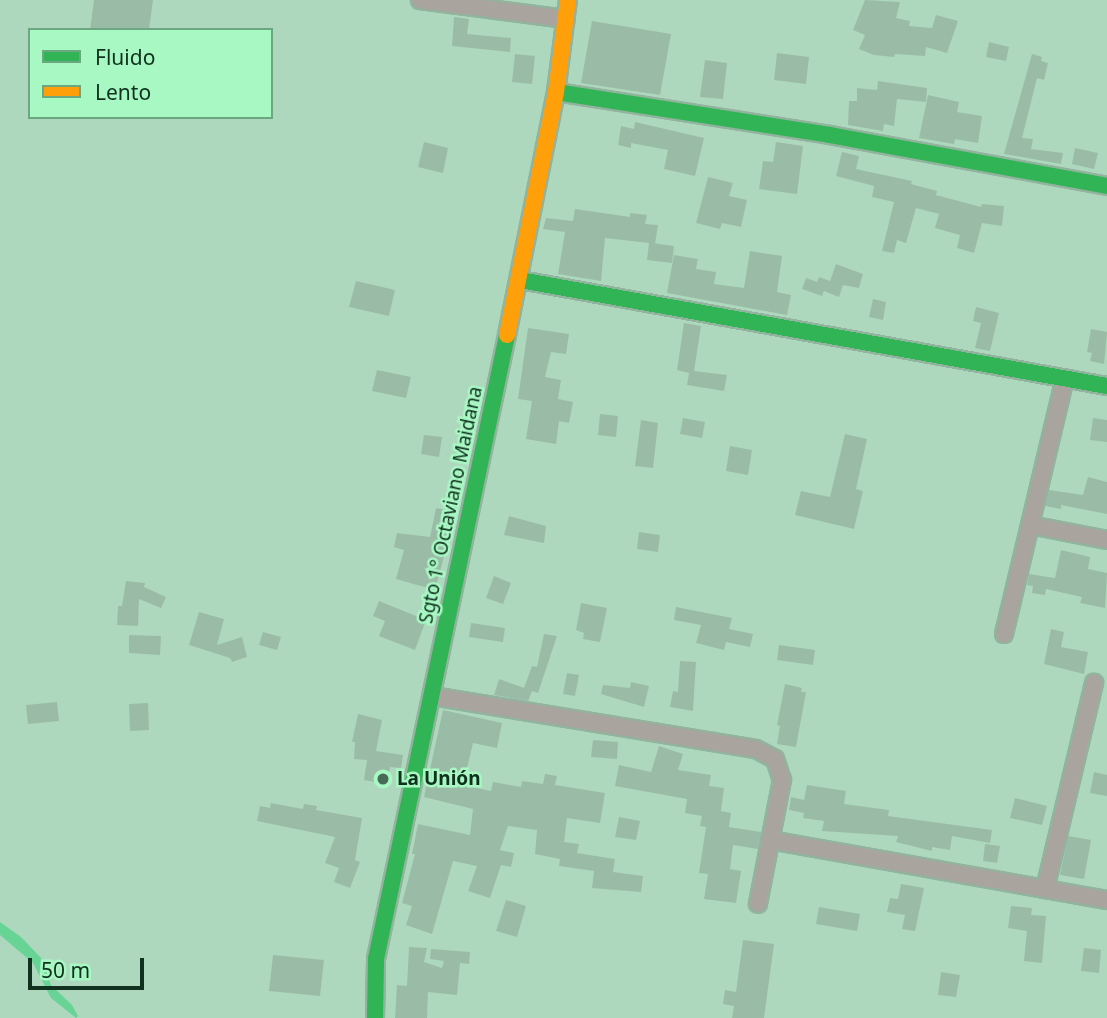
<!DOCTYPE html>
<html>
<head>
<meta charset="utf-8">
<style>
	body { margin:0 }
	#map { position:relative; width:1107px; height:1018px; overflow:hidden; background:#aed8bd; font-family:"Noto Sans",sans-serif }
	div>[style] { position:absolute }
	.water>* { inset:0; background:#67d496 }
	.building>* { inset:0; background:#9abca6 }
	.roads { filter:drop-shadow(2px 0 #92b39e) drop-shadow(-2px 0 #92b39e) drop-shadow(0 2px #92b39e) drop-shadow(0 -2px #92b39e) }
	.street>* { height:16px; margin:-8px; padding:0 8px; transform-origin:8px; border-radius:8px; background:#a9a49d }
	.fast>* { height:16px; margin:-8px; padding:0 8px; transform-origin:8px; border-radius:8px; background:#30b455 }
	.slow>* { height:16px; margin:-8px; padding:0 8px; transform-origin:8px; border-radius:8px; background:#ff9f0a }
	.dots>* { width:19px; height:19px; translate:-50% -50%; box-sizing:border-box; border:4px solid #a8f8c4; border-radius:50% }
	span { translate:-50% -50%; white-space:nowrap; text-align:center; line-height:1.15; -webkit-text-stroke:5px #a8f8c4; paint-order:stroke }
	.street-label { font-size:19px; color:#10311e }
	.poi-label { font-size:19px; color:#10311e; font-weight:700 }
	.left { translate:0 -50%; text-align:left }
	.legend { position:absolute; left:28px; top:28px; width:245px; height:91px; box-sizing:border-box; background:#a8f8c4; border:2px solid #6ba882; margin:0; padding:9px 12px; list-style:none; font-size:21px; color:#10311e }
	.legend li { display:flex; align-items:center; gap:14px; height:35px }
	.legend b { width:35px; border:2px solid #6ba882 }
	.scale { position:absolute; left:28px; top:958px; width:116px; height:32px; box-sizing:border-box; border:4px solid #10311e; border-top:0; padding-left:9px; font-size:21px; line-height:24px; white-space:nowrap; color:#10311e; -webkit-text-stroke:5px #a8f8c4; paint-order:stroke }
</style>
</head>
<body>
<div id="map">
	<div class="water">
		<div style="clip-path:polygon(0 922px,21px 937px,42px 959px,51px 985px,72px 1005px,78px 1016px,76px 1018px,51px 998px,33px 963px,0 935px)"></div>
	</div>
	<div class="building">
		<div style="clip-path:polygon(94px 0,153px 0,149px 30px,90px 30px)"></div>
		<div style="clip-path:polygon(865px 0,900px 2px,896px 18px,910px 21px,909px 26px,932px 28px,936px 15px,958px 21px,947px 53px,926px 47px,925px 56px,895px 54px,894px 57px,874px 55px,859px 49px,865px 35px,853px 30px)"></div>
		<div style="clip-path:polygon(454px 17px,469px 19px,467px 34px,511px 38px,510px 52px,452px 46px)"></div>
		<div style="clip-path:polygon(592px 21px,671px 34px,660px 95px,581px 83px)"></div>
		<div style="clip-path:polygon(989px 42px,1009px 47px,1006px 61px,986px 57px)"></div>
		<div style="clip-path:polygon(777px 53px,809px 57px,806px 84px,774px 80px)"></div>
		<div style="clip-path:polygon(515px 54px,535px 56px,532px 84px,512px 82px)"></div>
		<div style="clip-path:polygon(1032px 54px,1042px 57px,1041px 61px,1048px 63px,1044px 80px,1037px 78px,1022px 138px,1033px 139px,1031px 149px,1063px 153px,1061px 164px,1004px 154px)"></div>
		<div style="clip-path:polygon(705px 60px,727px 63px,723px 99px,700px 97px)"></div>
		<div style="clip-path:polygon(878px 81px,927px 88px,926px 102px,897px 99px,894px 126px,884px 124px,883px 131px,848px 125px,849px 101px,857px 101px,857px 88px,877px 90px)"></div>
		<div style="clip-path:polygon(928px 95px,959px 102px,957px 112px,982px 116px,978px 143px,955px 139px,954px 144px,919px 138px)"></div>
		<div style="clip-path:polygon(635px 122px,704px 138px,695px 176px,664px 169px,668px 150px,631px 143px,631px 148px,618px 145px,621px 126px,634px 129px)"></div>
		<div style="clip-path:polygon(424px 142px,448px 148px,443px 173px,418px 167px)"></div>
		<div style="clip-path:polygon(776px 142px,803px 146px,797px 194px,759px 189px,763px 161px,773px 162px)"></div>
		<div style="clip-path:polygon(1075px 148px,1098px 153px,1094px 169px,1072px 164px)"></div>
		<div style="clip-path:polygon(842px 152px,859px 156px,856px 169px,912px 181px,911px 184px,937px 191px,936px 195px,981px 207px,982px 204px,1004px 206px,1002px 226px,982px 223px,974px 253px,957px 248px,960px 235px,935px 228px,939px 214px,916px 208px,906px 243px,897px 240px,894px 253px,882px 251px,894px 202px,872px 197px,874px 186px,836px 176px)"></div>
		<div style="clip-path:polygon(708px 177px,733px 183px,729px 196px,747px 200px,741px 227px,722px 223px,720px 229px,696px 223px)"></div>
		<div style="clip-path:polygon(575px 209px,630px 217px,630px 213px,647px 215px,645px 224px,658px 225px,655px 244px,652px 243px,674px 246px,672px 263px,647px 260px,649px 243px,605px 238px,601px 281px,558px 274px,565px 232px,543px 229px,546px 218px,573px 221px)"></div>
		<div style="clip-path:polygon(750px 251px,782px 256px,777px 292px,791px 295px,787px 315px,667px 293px,674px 255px,698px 259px,696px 269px,716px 272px,714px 284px,744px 288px)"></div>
		<div style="clip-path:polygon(836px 264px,863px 274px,859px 288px,843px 285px,839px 297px,824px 291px,822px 296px,802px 289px,806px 278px,817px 282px,819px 277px,830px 281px)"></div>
		<div style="clip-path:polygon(356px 281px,395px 290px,389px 316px,349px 307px)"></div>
		<div style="clip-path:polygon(873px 299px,886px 302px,883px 320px,869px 317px)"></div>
		<div style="clip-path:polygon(976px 307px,999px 313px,990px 351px,975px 348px,981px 323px,973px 321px)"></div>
		<div style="clip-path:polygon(684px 323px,701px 326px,694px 371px,727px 375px,724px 391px,687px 385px,689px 373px,677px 370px)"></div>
		<div style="clip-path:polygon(528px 328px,569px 334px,566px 354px,551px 352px,545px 377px,561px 380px,558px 399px,573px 402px,569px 423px,559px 421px,556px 444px,526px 439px,532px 401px,518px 399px)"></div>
		<div style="clip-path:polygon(1091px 329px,1107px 332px,1104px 364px,1090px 361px,1092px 353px,1087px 352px)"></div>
		<div style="clip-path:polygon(377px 370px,411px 377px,406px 398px,372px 391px)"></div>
		<div style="clip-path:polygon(600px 414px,618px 416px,616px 437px,598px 435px)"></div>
		<div style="clip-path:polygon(683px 418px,705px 422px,702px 438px,680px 434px)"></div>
		<div style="clip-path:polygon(1093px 418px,1107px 420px,1107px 442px,1090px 440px)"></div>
		<div style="clip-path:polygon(641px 420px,658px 423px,653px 468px,635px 466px)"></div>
		<div style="clip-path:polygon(845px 434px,867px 439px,856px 489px,863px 491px,854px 529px,795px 515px,801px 491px,830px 497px)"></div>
		<div style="clip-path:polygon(424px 435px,442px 437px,439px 457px,421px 454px)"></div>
		<div style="clip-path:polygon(730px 446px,752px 450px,748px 475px,726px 471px)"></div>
		<div style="clip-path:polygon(1088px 477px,1107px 482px,1107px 514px,1061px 505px,1061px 509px,1045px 506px,1049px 490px,1083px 495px)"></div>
		<div style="clip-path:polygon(450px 498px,459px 500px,435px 590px,396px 579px,404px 550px,394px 547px,397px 533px,430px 537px,436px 508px,447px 510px)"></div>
		<div style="clip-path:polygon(509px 516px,546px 526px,544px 543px,504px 535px)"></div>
		<div style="clip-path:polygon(639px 532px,660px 535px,658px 552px,637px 549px)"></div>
		<div style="clip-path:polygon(1061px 550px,1090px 557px,1088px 569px,1107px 573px,1105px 608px,1080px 603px,1082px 597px,1046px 589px,1045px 595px,1032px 593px,1033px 586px,1027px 585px,1029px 574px,1055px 578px)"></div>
		<div style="clip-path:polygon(494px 576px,511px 583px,503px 604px,486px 598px)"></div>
		<div style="clip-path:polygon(126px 581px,145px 583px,144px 587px,166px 597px,161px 608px,139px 599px,138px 626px,117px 625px,118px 606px,122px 606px)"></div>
		<div style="clip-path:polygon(379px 601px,426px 620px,415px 650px,379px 636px,385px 621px,373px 616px)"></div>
		<div style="clip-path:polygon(581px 603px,607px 608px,600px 642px,583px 639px,584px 633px,576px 630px)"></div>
		<div style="clip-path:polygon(676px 607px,732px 618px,729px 629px,753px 634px,750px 647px,726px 642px,724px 650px,696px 643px,701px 625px,674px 620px)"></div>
		<div style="clip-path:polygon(199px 612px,224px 619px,217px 645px,242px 637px,247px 657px,232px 662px,230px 658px,189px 645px)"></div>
		<div style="clip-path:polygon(471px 623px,505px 628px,503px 642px,469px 637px)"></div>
		<div style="clip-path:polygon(1051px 629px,1064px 632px,1061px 647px,1088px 652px,1084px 674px,1044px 664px)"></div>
		<div style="clip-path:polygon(263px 632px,281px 637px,277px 650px,259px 645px)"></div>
		<div style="clip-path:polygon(544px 634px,557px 636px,538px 693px,532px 691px,528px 701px,494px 695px,499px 679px,524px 688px,532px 666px,537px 667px)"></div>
		<div style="clip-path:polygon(129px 635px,161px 636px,160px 655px,129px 653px)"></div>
		<div style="clip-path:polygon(779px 645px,815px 650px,813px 665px,777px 660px)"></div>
		<div style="clip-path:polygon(680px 661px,696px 662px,693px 711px,670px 707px,673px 691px,678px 692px)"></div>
		<div style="clip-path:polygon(567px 673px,579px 675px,575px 696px,563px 694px)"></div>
		<div style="clip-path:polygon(631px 682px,649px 686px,644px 707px,601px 694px,603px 685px,630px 688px)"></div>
		<div style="clip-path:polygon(785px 684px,802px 688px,801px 692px,806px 692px,796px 747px,777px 744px,780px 726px,777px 725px)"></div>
		<div style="clip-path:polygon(57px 702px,59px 721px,28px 724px,26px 705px)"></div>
		<div style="clip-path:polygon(148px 703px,149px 730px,130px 731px,129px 704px)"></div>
		<div style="clip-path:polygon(443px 710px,502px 723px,497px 748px,473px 743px,463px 785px,491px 791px,493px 782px,521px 787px,522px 781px,543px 784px,545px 774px,557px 776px,555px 785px,605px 793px,600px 823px,567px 818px,564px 842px,579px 844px,577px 853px,615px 859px,613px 872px,643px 876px,641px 892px,592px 888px,594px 871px,559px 866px,560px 859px,535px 854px,537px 830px,508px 826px,500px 850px,514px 853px,511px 867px,501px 865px,490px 898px,468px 891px,477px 866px,453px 861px,432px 934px,406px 925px,412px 906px,402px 903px,415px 854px,412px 854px,418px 824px,470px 835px,473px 809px,424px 797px)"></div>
		<div style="clip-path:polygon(358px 714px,382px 720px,376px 751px,403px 755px,401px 768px,390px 767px,387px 784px,364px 780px,367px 760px,354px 759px,355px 742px,352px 742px)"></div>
		<div style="clip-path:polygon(593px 740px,618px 742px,617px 759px,591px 757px)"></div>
		<div style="clip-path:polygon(659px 746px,683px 754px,678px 770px,711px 775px,709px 786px,724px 788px,721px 811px,731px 813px,729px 827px,761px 832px,758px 849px,733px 845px,730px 869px,741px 871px,736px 903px,704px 899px,708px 874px,699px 873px,706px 827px,700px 826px,702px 816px,685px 813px,687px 799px,615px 786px,619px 765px,651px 772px)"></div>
		<div style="clip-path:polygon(1094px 772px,1107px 775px,1107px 796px,1090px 793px)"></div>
		<div style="clip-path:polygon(807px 785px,846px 791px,844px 804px,889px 810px,888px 816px,992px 830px,990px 843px,952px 836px,950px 850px,932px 847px,932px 851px,896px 842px,898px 836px,822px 831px,824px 821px,803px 818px,804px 813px,789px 810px,791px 797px,804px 800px)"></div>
		<div style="clip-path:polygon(1015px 798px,1047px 806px,1042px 825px,1010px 818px)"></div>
		<div style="clip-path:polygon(271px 803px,303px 809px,304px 804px,317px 806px,316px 810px,362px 818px,355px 860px,360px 862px,350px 888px,334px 882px,339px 868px,325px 863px,335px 837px,257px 821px,260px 806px,270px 808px)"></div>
		<div style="clip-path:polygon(619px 817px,640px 821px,636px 840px,615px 837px)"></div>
		<div style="clip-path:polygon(1068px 836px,1091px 840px,1084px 879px,1060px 875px)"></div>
		<div style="clip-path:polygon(985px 844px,1000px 846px,997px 863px,983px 861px)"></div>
		<div style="clip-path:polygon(901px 884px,924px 888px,915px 931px,902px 929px,905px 915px,887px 912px,890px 898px,898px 899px)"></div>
		<div style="clip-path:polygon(506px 900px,526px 906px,517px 937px,496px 931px)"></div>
		<div style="clip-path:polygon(1011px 906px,1032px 908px,1031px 915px,1046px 916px,1042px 963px,1024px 961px,1027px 931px,1008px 928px)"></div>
		<div style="clip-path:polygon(819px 907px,860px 914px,857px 931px,816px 924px)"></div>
		<div style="clip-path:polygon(743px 940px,774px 944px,764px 1018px,732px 1018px,734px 1006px,723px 1004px,725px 990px,736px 992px)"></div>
		<div style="clip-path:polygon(409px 947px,427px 948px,424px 962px,442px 968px,444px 961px,430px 959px,431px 949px,470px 952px,469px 964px,460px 963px,457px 995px,428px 992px,427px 1018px,395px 1018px,397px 985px,407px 986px)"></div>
		<div style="clip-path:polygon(1084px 948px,1101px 950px,1099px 973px,1081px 971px)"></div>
		<div style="clip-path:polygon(273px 955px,324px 960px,320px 996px,269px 991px)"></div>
		<div style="clip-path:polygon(941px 972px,960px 975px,956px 997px,938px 995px)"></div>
	</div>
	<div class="roads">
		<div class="street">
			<div style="left:420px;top:0;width:147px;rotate:7.4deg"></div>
			<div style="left:1030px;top:525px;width:78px;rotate:11deg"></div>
			<div style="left:1004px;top:634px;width:263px;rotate:-76.6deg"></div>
			<div style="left:432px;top:696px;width:328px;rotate:9.3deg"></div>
			<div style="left:756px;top:749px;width:21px;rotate:28deg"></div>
			<div style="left:775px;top:759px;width:22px;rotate:72deg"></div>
			<div style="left:782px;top:780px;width:126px;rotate:101deg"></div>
			<div style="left:770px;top:840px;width:342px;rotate:10.1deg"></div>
			<div style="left:1045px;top:889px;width:212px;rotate:-76.6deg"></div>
		</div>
		<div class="fast">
			<div style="left:556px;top:92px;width:277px;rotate:8.9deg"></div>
			<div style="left:830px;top:135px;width:282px;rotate:10.4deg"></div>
			<div style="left:520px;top:280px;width:596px;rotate:10.24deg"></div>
			<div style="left:375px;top:1018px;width:59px;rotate:-89deg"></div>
			<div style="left:376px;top:959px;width:638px;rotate:-78.14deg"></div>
		</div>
		<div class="slow">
			<div style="left:507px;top:335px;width:248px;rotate:-78.6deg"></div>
			<div style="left:556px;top:92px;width:93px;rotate:-82.6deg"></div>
		</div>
	</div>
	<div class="dots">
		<div style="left:383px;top:779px;background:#476b56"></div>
	</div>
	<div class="street-label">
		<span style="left:451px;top:505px;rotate:-78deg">Sgto 1° Octaviano Maidana</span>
	</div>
	<div class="poi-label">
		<span class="left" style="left:397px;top:779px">La Unión</span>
	</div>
	<ul class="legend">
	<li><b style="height:9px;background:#30b455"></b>Fluido</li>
	<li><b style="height:9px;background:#ff9f0a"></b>Lento</li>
	</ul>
	<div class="scale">50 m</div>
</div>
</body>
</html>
